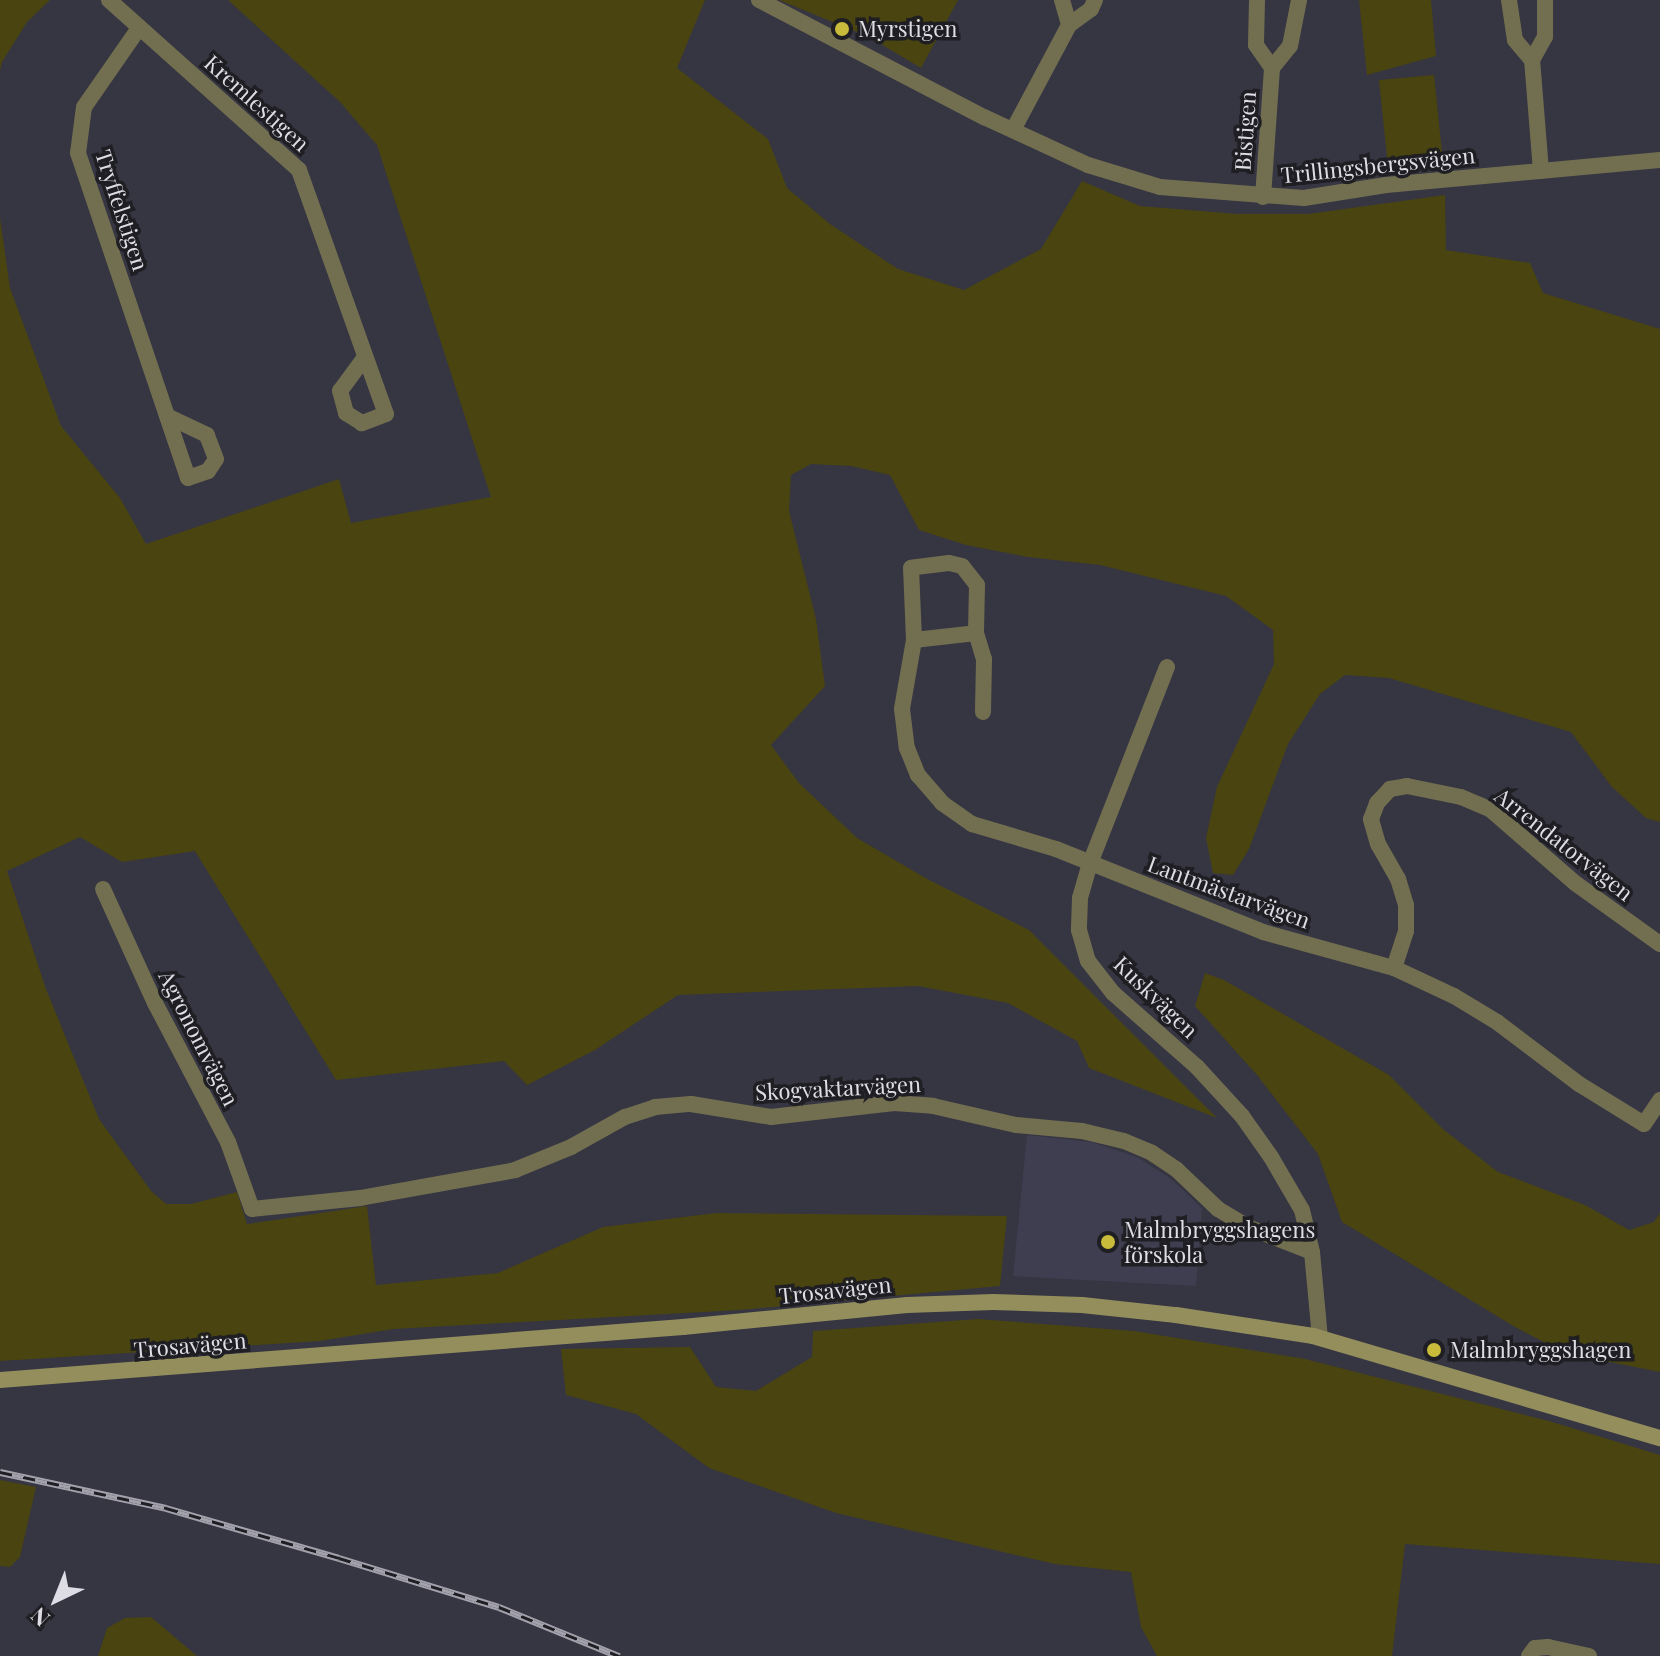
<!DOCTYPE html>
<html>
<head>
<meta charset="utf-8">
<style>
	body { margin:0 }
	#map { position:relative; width:1660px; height:1656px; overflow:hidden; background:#363542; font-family:"Playfair Display",serif }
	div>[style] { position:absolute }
	.built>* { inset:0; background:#3f3e51 }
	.green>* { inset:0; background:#494410 }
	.minor>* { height:16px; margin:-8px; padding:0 8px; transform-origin:8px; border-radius:8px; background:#726f50 }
	.tertiary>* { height:16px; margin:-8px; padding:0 8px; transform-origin:8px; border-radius:8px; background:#726f50 }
	.secondary>* { height:16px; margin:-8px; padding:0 8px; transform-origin:8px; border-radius:8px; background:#938e5c }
	.rail>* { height:7px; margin-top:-3.5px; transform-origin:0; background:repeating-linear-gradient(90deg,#1e1e23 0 12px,#a3a2ac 0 24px); box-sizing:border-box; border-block:2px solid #a3a2ac }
	.dots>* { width:22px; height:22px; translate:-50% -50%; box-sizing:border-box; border:4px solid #1e1e23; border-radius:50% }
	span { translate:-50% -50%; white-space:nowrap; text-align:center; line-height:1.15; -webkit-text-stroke:7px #1e1e23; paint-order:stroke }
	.poi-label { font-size:22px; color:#dedde5 }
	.left { translate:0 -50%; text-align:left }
	.street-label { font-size:22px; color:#dedde5 }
	.north { position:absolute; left:16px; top:1560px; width:80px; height:80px; -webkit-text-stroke:6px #1e1e23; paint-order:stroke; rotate:223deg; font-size:22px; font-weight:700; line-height:32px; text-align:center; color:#dedde5 }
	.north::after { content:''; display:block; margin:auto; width:28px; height:36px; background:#dedde5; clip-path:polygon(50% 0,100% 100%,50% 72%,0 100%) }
</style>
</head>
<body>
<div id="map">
	<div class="built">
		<div style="clip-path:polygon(1027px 1135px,1091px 1142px,1137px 1157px,1171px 1179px,1202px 1208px,1196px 1286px,1013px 1276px)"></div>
	</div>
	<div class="green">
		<div style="clip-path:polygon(0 0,50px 0,27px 22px,2px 62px,0 71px)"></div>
		<div style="clip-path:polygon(228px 0,705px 0,677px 68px,768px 139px,787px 188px,830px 224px,898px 269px,964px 290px,1041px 249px,1082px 181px,1140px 206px,1238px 214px,1308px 214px,1445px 195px,1446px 250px,1530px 263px,1543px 293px,1660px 329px,1660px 822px,1646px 818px,1612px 787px,1571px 732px,1389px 678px,1345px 675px,1320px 694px,1288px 744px,1249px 849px,1233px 875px,1213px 873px,1206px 838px,1217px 787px,1274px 664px,1273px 630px,1226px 596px,1100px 565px,1028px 557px,966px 545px,919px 530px,890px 475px,851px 466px,811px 464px,791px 475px,789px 511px,816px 619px,825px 686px,771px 745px,799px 783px,857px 838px,929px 880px,1029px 930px,1217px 1118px,1089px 1068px,1077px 1041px,1008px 1003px,918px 986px,678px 995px,595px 1050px,527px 1085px,504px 1061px,336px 1080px,195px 851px,122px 862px,80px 837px,7px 871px,46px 989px,99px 1119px,151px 1191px,166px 1204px,191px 1204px,237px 1192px,247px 1224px,367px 1206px,376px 1285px,498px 1273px,603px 1227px,716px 1213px,1007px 1216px,1000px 1286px,740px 1310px,393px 1329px,320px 1341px,0 1361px,0 218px,10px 288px,61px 426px,120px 498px,146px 544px,339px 479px,351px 523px,491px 497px,377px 145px,340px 102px)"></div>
		<div style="clip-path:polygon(779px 0,958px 0,921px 68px,869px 37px)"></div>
		<div style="clip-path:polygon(1359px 0,1431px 0,1436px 56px,1367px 75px)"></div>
		<div style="clip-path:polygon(1434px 75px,1443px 162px,1388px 167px,1379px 80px)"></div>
		<div style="clip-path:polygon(1205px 973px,1224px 980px,1389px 1075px,1444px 1130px,1498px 1172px,1585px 1205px,1629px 1230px,1654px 1222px,1660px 1213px,1660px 1372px,1565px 1353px,1515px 1327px,1342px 1222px,1318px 1154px,1257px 1075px,1195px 1006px)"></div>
		<div style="clip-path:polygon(978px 1319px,1134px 1331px,1305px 1359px,1549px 1421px,1660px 1455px,1660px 1564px,1405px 1544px,1392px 1656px,1157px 1656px,1141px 1627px,1131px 1572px,1055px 1564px,836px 1513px,709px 1468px,636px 1414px,566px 1395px,561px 1349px,690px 1347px,716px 1387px,756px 1391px,812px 1357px,813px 1331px)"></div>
		<div style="clip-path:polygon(0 1480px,36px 1487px,20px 1557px,10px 1567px,0 1566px)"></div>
		<div style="clip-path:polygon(151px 1617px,197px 1656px,98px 1656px,107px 1628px,125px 1618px)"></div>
	</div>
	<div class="minor">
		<div style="left:109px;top:0;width:255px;rotate:41.8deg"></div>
		<div style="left:299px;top:170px;width:259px;rotate:70.4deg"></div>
		<div style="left:386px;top:414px;width:26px;rotate:159deg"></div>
		<div style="left:362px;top:423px;width:19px;rotate:-148deg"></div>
		<div style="left:346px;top:413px;width:23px;rotate:-105deg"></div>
		<div style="left:340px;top:391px;width:42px;rotate:-53.7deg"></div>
		<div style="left:1062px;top:0;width:26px;rotate:74deg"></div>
		<div style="left:1257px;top:0;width:45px;rotate:91.3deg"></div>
		<div style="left:1256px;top:45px;width:28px;rotate:55deg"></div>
		<div style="left:1509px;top:0;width:40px;rotate:81.5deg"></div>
		<div style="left:1515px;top:40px;width:26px;rotate:50deg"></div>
		<div style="left:139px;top:28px;width:96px;rotate:124.8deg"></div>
		<div style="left:84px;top:107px;width:46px;rotate:97.4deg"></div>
		<div style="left:78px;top:153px;width:343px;rotate:71.3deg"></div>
		<div style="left:188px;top:478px;width:21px;rotate:-19deg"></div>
		<div style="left:208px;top:471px;width:14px;rotate:-56deg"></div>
		<div style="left:216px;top:459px;width:26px;rotate:-111deg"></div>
		<div style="left:207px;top:435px;width:44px;rotate:-154.6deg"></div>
		<div style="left:1013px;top:130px;width:119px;rotate:-61.9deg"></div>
		<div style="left:1069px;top:25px;width:27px;rotate:-36deg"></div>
		<div style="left:1091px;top:9px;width:10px;rotate:-66deg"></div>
		<div style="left:1541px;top:171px;width:111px;rotate:-94.6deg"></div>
		<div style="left:1532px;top:60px;width:26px;rotate:-61deg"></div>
		<div style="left:1545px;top:37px;width:37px;rotate:-90deg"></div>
		<div style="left:1263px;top:197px;width:129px;rotate:-86deg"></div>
		<div style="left:1272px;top:68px;width:28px;rotate:-51deg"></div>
		<div style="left:1290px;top:46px;width:47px;rotate:-78.9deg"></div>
		<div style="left:976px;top:633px;width:27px;rotate:73deg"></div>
		<div style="left:984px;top:659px;width:53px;rotate:91.1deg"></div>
		<div style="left:914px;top:640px;width:62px;rotate:-6.4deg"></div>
		<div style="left:976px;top:633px;width:48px;rotate:-88.8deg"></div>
		<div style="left:977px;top:585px;width:24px;rotate:-128deg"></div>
		<div style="left:962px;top:566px;width:13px;rotate:-167deg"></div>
		<div style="left:949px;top:563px;width:38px;rotate:173deg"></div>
		<div style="left:911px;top:568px;width:72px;rotate:87.6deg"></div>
		<div style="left:914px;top:640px;width:70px;rotate:99.9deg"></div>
		<div style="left:902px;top:709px;width:39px;rotate:83deg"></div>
		<div style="left:907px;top:748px;width:29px;rotate:68deg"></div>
		<div style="left:918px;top:775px;width:37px;rotate:49deg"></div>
		<div style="left:942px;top:803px;width:37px;rotate:35deg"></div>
		<div style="left:972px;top:824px;width:88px;rotate:16.6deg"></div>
		<div style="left:1056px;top:849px;width:223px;rotate:21.8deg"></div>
		<div style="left:1263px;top:932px;width:136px;rotate:15.4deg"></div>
		<div style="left:1394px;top:968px;width:66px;rotate:25deg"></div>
		<div style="left:1454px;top:996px;width:50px;rotate:31.2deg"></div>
		<div style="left:1497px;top:1022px;width:103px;rotate:37.1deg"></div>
		<div style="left:1579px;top:1084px;width:76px;rotate:31.6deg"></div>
		<div style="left:1644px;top:1124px;width:29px;rotate:-56deg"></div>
		<div style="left:1167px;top:667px;width:211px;rotate:111.4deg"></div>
		<div style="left:1090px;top:863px;width:36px;rotate:106deg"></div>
		<div style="left:1080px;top:898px;width:32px;rotate:92deg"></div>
		<div style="left:1079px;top:930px;width:32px;rotate:74deg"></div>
		<div style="left:1088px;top:961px;width:41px;rotate:52deg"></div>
		<div style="left:1113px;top:993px;width:112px;rotate:41.4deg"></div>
		<div style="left:1197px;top:1067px;width:67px;rotate:47.4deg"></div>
		<div style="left:1242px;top:1116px;width:50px;rotate:54.7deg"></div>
		<div style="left:1271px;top:1157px;width:61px;rotate:59.7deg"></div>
		<div style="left:1302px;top:1210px;width:43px;rotate:76.6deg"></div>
		<div style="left:1312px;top:1252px;width:86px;rotate:84.7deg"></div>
		<div style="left:103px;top:889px;width:125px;rotate:65.5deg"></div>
		<div style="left:155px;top:1003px;width:157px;rotate:62.3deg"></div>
		<div style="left:228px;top:1142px;width:71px;rotate:70.3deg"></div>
		<div style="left:252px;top:1209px;width:109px;rotate:-5.8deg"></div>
		<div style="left:360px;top:1198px;width:158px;rotate:-10.2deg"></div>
		<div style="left:515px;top:1170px;width:61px;rotate:-22.3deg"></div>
		<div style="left:571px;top:1147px;width:62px;rotate:-29.1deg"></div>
		<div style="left:625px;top:1117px;width:32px;rotate:-18deg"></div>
		<div style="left:655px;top:1107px;width:36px;rotate:-5deg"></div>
		<div style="left:691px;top:1104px;width:81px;rotate:9.2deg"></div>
		<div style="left:771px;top:1117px;width:124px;rotate:-6.5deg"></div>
		<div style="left:894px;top:1103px;width:39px;rotate:4deg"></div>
		<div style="left:933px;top:1106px;width:85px;rotate:12.9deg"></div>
		<div style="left:1016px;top:1125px;width:66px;rotate:5.2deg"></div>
		<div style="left:1082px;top:1131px;width:43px;rotate:13.4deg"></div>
		<div style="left:1124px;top:1141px;width:30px;rotate:23deg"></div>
		<div style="left:1152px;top:1153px;width:29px;rotate:34deg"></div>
		<div style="left:1176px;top:1169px;width:58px;rotate:43.6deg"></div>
		<div style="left:1218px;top:1209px;width:37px;rotate:31deg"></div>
		<div style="left:1250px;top:1228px;width:66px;rotate:21.2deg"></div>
		<div style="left:1394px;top:968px;width:39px;rotate:-72deg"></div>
		<div style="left:1406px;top:931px;width:26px;rotate:-90deg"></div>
		<div style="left:1406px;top:905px;width:27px;rotate:-107deg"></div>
		<div style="left:1398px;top:879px;width:40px;rotate:-119.7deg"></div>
		<div style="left:1378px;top:844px;width:26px;rotate:-106deg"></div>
		<div style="left:1371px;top:819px;width:17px;rotate:-69deg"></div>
		<div style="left:1377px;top:803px;width:19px;rotate:-47deg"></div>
		<div style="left:1390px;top:789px;width:17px;rotate:-10deg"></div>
		<div style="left:1407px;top:786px;width:55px;rotate:11.5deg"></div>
		<div style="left:1461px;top:797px;width:33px;rotate:23deg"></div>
		<div style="left:1491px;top:810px;width:111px;rotate:41deg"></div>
		<div style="left:1575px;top:883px;width:105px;rotate:35.7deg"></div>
		<div style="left:1529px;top:1656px;width:10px;rotate:-53deg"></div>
		<div style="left:1535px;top:1648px;width:13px;rotate:-4deg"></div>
		<div style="left:1548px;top:1647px;width:42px;rotate:12.4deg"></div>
	</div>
	<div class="tertiary">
		<div style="left:759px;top:0;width:254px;rotate:27.5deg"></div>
		<div style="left:984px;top:117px;width:115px;rotate:24.8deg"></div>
		<div style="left:1088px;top:165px;width:75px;rotate:17deg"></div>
		<div style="left:1160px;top:187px;width:144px;rotate:4.4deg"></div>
		<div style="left:1304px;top:198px;width:83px;rotate:-9deg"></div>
		<div style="left:1386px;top:185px;width:275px;rotate:-5.2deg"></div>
	</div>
	<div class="secondary">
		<div style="left:0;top:1380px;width:685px;rotate:-4.44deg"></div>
		<div style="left:683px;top:1327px;width:225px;rotate:-5.6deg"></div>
		<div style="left:907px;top:1305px;width:86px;rotate:-2deg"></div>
		<div style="left:993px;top:1302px;width:89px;rotate:1.9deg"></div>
		<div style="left:1082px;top:1305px;width:95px;rotate:6.1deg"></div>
		<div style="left:1176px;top:1315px;width:139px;rotate:8.7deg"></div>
		<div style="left:1313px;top:1336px;width:362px;rotate:16.4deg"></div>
	</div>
	<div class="rail">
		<div style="left:0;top:1472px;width:170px;rotate:12.2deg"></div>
		<div style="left:166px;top:1508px;width:180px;rotate:16.1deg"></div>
		<div style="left:339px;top:1558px;width:167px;rotate:17deg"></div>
		<div style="left:499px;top:1607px;width:130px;rotate:22.2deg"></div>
	</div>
	<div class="dots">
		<div style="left:842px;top:29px;background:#c8bb3b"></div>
		<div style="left:1108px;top:1242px;background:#c8bb3b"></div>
		<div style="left:1434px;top:1350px;background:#c8bb3b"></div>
	</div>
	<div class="poi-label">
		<span class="left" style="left:858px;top:29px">Myrstigen</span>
		<span class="left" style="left:1124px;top:1242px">Malmbryggshagens<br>förskola</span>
		<span class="left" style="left:1450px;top:1350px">Malmbryggshagen</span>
	</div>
	<div class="street-label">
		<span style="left:257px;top:103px;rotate:42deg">Kremlestigen</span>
		<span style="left:1245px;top:131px;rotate:-86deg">Bistigen</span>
		<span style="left:1378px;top:165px;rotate:-6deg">Trillingsbergsvägen</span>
		<span style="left:122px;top:210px;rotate:72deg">Tryffelstigen</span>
		<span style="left:1564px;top:844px;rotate:38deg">Arrendatorvägen</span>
		<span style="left:1229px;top:892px;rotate:20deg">Lantmästarvägen</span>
		<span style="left:1156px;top:997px;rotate:44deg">Kuskvägen</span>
		<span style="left:199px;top:1038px;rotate:63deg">Agronomvägen</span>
		<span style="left:838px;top:1088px;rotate:-3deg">Skogvaktarvägen</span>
		<span style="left:835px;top:1290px;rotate:-6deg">Trosavägen</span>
		<span style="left:190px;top:1345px;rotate:-5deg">Trosavägen</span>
	</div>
	<div class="north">N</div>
</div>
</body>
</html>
